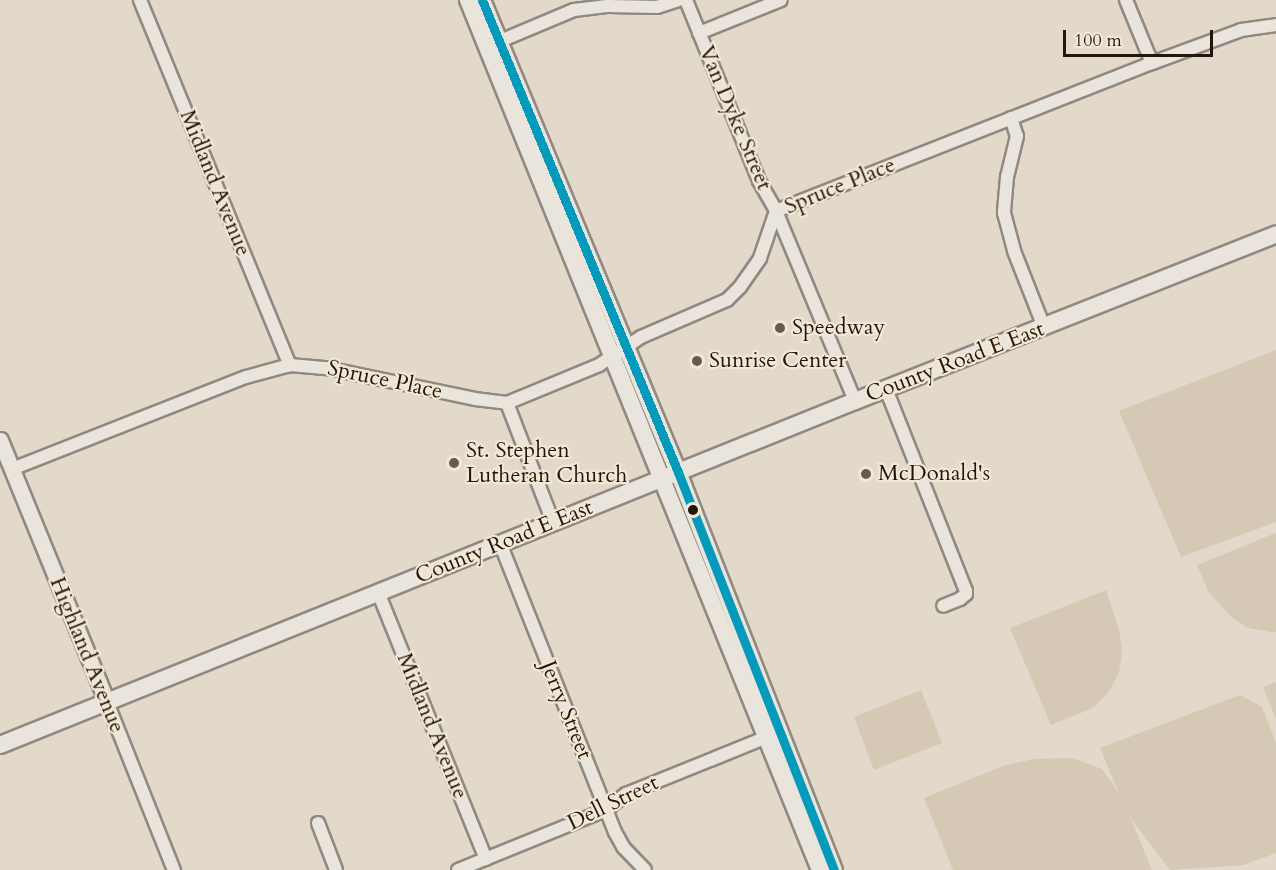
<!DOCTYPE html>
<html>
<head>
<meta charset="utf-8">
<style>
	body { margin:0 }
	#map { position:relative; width:1276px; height:870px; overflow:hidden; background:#e2d9ca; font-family:Cardo,serif }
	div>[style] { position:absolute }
	.green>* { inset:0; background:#d5c8b4 }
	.roads { filter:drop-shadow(2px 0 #908980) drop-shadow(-2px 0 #908980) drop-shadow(0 2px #908980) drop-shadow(0 -2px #908980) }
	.minor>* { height:12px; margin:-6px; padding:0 6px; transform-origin:6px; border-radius:6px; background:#e9e4dc }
	.tertiary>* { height:15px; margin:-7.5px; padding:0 7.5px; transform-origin:7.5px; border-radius:7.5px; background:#e9e4dc }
	.secondary>* { height:16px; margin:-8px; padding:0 8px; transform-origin:8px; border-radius:8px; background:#e9e4dc }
	.bus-1>* { height:9px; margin:-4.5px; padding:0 4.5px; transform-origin:4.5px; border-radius:4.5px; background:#049abb }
	.dots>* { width:16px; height:16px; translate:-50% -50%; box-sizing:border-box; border:3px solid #f3e8d6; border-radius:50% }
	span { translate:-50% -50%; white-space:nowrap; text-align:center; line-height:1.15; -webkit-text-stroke:4.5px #f3e8d6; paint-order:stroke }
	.street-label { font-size:22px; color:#23170d }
	.poi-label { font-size:22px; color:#23170d }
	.left { translate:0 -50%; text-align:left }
	.scale { position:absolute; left:1063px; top:30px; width:150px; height:27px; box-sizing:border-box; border:3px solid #23170d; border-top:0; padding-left:8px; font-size:18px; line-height:21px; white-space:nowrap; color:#23170d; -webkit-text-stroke:4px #f3e8d6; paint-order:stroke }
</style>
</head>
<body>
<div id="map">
	<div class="green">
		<div style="clip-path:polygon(1276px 350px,1276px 522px,1181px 557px,1119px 411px)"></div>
		<div style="clip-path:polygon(1276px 533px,1276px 632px,1272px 632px,1248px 628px,1231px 617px,1208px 591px,1197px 565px)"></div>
		<div style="clip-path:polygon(1106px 590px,1119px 630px,1122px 652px,1119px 673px,1108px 693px,1093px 708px,1051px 725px,1010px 628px)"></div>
		<div style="clip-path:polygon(1276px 682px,1276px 719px,1263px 687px)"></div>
		<div style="clip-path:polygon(921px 690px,942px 743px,874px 770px,854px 717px)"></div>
		<div style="clip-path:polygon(1240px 695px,1262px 707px,1276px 743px,1276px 853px,1244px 865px,1170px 870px,1130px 817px,1152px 870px,953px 870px,924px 798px,1003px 766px,1034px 759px,1072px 758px,1102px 769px,1119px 793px,1100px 748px)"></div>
	</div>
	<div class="roads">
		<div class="minor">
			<div style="left:140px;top:0;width:395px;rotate:67.7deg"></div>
			<div style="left:686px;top:0;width:195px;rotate:68deg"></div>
			<div style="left:759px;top:181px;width:34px;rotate:60deg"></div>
			<div style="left:776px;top:211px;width:206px;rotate:67.4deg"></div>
			<div style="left:1126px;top:0;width:68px;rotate:67.6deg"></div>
			<div style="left:699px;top:33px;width:88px;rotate:-21.9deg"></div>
			<div style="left:493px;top:44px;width:88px;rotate:-22.8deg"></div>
			<div style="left:574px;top:10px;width:35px;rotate:-7deg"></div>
			<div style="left:609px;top:6px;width:48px;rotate:1.2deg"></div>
			<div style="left:657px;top:7px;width:22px;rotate:-18deg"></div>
			<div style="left:1011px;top:118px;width:19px;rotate:72deg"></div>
			<div style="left:1017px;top:136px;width:42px;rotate:103.7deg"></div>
			<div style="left:1007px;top:177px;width:36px;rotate:95deg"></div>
			<div style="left:1004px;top:213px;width:39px;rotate:75deg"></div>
			<div style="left:1014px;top:251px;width:82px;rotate:68.5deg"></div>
			<div style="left:886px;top:389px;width:217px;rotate:68.4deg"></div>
			<div style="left:966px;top:591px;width:3px;rotate:90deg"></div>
			<div style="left:966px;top:594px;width:8px;rotate:140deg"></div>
			<div style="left:960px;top:599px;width:18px;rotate:158deg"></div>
			<div style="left:507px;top:403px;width:128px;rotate:68.9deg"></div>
			<div style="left:12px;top:469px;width:251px;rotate:-21.5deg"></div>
			<div style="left:246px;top:377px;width:46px;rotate:-15.3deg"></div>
			<div style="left:290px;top:365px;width:37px;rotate:5deg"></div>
			<div style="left:327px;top:368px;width:151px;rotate:11.8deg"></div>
			<div style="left:475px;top:399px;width:32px;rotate:7deg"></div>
			<div style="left:507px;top:403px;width:100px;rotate:-22.4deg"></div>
			<div style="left:599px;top:365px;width:50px;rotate:-33.7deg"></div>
			<div style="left:641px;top:337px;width:94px;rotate:-23.3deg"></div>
			<div style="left:727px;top:300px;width:18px;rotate:-45deg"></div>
			<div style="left:740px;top:287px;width:35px;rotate:-55deg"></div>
			<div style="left:760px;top:258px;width:50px;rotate:-71.2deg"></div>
			<div style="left:776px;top:211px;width:404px;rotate:-21.5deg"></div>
			<div style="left:1152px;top:63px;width:95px;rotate:-20.3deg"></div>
			<div style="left:1241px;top:30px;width:35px;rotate:-8deg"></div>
			<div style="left:500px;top:543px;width:311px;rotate:68.3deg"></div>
			<div style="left:615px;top:832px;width:18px;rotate:61deg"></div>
			<div style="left:624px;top:848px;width:30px;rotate:46deg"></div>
			<div style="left:378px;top:592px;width:288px;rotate:68deg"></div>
			<div style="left:107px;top:702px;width:181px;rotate:68.3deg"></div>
			<div style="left:318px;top:823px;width:50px;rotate:69deg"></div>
			<div style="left:458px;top:870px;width:160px;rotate:-22.1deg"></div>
			<div style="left:606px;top:810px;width:26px;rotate:-39deg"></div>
			<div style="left:626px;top:794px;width:152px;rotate:-22deg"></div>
		</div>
		<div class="tertiary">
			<div style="left:0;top:440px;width:283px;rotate:67.8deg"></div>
		</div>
		<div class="secondary">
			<div style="left:468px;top:0;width:939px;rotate:67.97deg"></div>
			<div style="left:482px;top:0;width:511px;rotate:67.45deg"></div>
			<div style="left:678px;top:472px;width:427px;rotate:68.6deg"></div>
			<div style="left:0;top:745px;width:922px;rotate:-21.92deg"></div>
			<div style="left:855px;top:401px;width:453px;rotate:-21.6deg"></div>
		</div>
	</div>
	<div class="bus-1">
		<div style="left:482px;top:0;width:511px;rotate:67.45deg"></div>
		<div style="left:678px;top:472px;width:427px;rotate:68.6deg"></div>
	</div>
	<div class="dots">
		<div style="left:780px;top:328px;background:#665b4f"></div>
		<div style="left:697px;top:361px;background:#665b4f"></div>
		<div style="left:454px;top:463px;background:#665b4f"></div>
		<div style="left:866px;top:474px;background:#665b4f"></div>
		<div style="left:693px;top:510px;background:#23170d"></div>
	</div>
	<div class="street-label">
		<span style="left:735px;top:118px;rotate:67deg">Van Dyke Street</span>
		<span style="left:215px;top:183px;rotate:68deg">Midland Avenue</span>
		<span style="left:840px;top:186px;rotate:-22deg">Spruce Place</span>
		<span style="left:955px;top:362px;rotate:-21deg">County Road E East</span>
		<span style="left:385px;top:380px;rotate:12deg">Spruce Place</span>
		<span style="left:504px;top:542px;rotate:-22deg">County Road E East</span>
		<span style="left:87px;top:655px;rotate:68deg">Highland Avenue</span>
		<span style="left:566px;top:710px;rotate:68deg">Jerry Street</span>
		<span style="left:432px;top:726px;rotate:68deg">Midland Avenue</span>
		<span style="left:613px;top:803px;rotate:-26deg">Dell Street</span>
	</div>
	<div class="poi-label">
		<span class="left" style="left:792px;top:328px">Speedway</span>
		<span class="left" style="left:709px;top:361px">Sunrise Center</span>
		<span class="left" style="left:466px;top:463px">St. Stephen<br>Lutheran Church</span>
		<span class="left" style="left:878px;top:474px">McDonald's</span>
	</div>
	<div class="scale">100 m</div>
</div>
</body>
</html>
